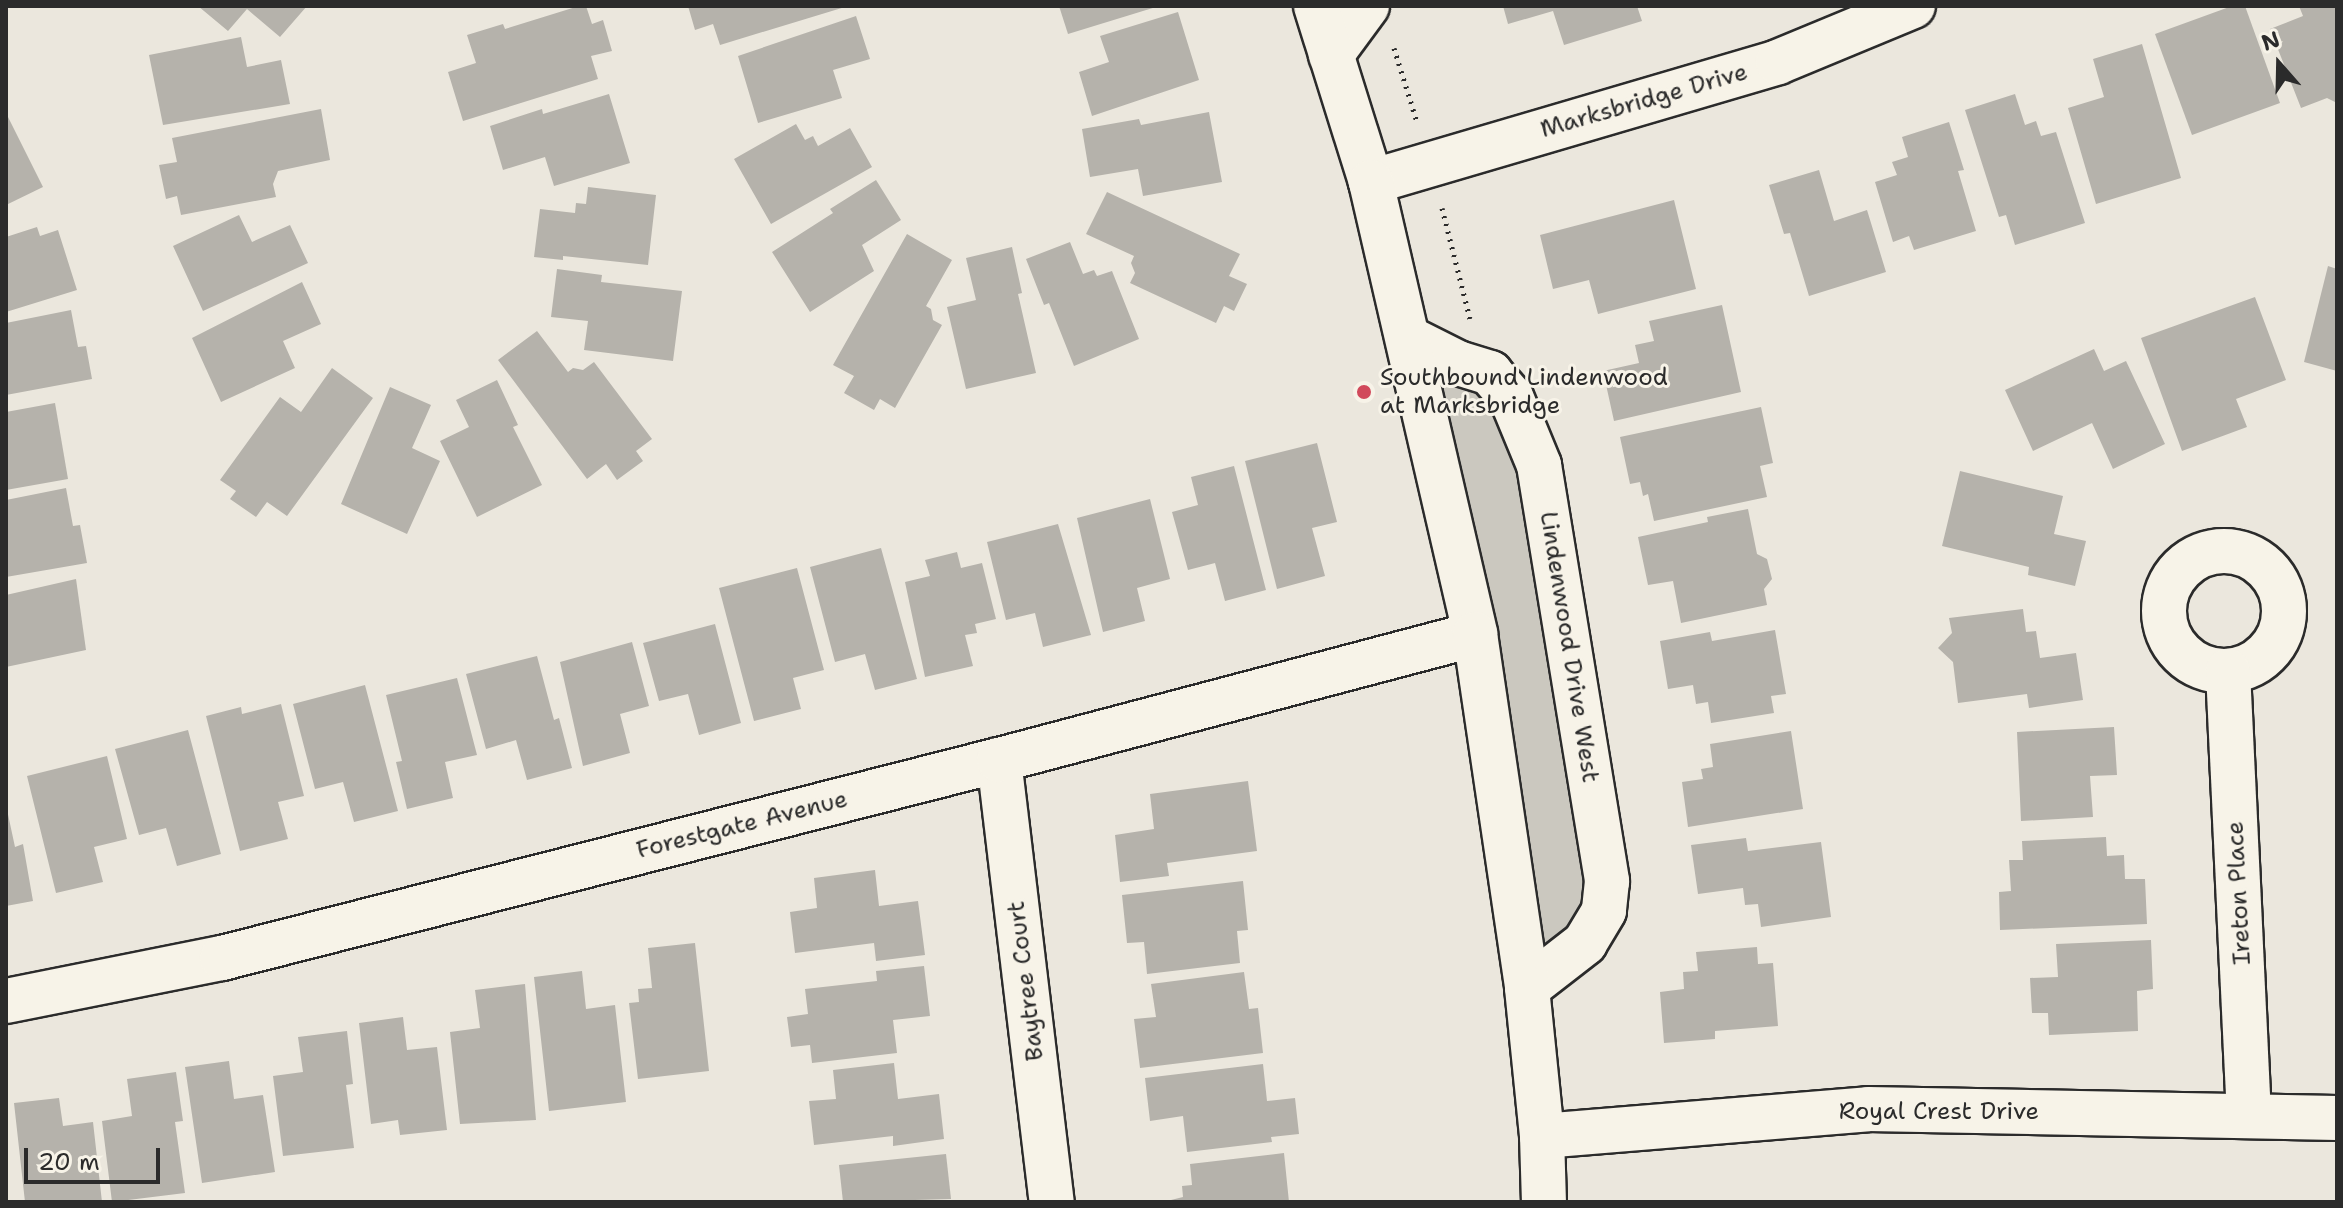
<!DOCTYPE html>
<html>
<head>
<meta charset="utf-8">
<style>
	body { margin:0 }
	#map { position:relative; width:2343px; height:1208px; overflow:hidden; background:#ebe7dd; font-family:"Shantell Sans",sans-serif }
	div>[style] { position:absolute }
	.green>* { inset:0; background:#cbc8bf }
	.building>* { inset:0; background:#b5b2ab }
	.path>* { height:5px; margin-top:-2.5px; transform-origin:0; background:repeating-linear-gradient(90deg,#2b2b2b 0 2px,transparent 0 8px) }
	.roads { filter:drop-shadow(2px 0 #2b2b2b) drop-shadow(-2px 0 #2b2b2b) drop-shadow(0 2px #2b2b2b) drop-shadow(0 -2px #2b2b2b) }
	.street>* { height:44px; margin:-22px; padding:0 22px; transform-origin:22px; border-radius:22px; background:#f7f3e8 }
	.street>.ring { margin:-22px; padding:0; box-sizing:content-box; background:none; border:44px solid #f7f3e8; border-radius:50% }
	.secondary>* { height:44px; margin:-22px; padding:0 22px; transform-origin:22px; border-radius:22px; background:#f7f3e8 }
	.dots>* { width:22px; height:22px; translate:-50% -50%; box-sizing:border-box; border:4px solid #f7f3e8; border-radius:50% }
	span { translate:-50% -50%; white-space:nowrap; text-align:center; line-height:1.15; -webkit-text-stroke:6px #f7f3e8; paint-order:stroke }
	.street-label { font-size:24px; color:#2b2b2b }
	.poi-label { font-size:24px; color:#2b2b2b }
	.left { translate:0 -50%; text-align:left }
	.frame { position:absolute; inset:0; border:8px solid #2b2b2b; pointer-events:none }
	.north { position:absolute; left:2239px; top:24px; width:80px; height:80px; -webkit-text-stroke:6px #f7f3e8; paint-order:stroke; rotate:340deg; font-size:22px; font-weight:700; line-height:32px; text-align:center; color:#2b2b2b }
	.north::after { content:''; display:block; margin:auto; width:28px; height:36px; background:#2b2b2b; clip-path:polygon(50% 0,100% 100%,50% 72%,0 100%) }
	.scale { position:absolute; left:24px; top:1148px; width:136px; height:36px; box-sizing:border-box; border:4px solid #2b2b2b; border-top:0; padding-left:10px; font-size:24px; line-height:28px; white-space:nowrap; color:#2b2b2b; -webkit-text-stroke:6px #f7f3e8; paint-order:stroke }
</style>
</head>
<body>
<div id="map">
	<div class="green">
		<div style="clip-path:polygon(1410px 339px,1511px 397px,1607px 881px,1527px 988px)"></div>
	</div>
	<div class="building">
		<div style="clip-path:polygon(198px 6px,307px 6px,280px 37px,247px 9px,228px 31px)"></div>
		<div style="clip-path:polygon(579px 6px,586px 6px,592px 24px,603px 20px,612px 51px,591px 56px,598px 79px,463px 121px,448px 72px,476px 63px,467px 35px,503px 24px,505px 29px)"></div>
		<div style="clip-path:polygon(688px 6px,845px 6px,845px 7px,720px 45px,713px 24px,695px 30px)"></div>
		<div style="clip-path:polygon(1059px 6px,1156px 6px,1156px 7px,1068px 34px)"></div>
		<div style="clip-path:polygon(1503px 6px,1637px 6px,1642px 21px,1564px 45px,1553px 11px,1508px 24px)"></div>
		<div style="clip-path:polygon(2232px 6px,2245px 6px,2280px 103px,2192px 135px,2155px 34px)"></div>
		<div style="clip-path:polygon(2299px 6px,2337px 6px,2337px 103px,2327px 98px,2301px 108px,2270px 29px,2303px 16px)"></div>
		<div style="clip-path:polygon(1178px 12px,1199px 80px,1092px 116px,1079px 72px,1109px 62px,1100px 36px)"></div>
		<div style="clip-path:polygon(856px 16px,870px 59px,833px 70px,842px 98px,758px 123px,738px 56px)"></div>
		<div style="clip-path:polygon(241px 37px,247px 67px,281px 60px,290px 104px,163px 125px,149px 55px)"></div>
		<div style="clip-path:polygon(2142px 44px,2181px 178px,2096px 204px,2068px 108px,2104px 97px,2093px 59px)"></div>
		<div style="clip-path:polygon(609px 94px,630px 163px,554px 186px,545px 157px,503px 170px,490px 126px,542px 109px,543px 114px)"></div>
		<div style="clip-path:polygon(2015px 94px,2025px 125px,2036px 121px,2041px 136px,2056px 132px,2085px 223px,2015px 245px,2006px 215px,1999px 217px,1965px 110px)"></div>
		<div style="clip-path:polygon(321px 109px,330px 160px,278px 171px,273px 184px,276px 197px,181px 215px,177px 196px,166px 199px,159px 165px,177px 162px,172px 138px)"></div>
		<div style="clip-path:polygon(1209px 112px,1222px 182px,1143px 196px,1138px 169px,1090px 177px,1082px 129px,1139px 119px,1141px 125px)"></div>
		<div style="clip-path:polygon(6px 113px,43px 187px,6px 205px)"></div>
		<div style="clip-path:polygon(1949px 122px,1964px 170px,1958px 171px,1976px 231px,1914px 250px,1909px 236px,1893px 242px,1875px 182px,1897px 175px,1892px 162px,1908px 157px,1902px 137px)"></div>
		<div style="clip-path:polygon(796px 124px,805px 140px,813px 136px,818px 146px,850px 128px,872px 167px,771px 224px,734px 159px)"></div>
		<div style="clip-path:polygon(1819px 170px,1834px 221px,1867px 210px,1886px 272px,1809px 296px,1790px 233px,1784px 234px,1769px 185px)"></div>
		<div style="clip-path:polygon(876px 180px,901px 220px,862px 245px,874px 271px,810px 312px,772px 252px,833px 213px,830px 209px)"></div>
		<div style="clip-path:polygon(588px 187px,656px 195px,648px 265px,563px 256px,563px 260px,534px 257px,540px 209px,575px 213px,576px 203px,586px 204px)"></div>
		<div style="clip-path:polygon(1107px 192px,1240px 254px,1229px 276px,1247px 284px,1234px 311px,1224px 306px,1216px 323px,1130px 283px,1135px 273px,1131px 263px,1134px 256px,1086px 234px)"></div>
		<div style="clip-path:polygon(1674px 200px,1696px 289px,1598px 314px,1589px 280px,1553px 289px,1540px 235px)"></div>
		<div style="clip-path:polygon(239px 215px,252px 242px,290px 225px,308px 263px,203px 311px,173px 246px)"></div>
		<div style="clip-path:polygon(37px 227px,40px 236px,58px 230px,77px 290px,6px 312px,6px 237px)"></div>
		<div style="clip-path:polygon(907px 234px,952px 260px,926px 306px,931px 309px,933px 320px,942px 325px,895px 408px,880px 399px,874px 410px,844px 393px,854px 376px,833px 365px)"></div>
		<div style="clip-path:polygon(1070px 242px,1083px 274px,1094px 270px,1097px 276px,1112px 271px,1139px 339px,1074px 366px,1049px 303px,1044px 305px,1026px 259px)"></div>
		<div style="clip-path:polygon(1012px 247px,1022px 293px,1018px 294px,1036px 373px,966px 389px,947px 307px,976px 300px,966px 258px)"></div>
		<div style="clip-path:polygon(2328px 266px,2337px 269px,2337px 371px,2304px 362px)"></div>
		<div style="clip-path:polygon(557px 269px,602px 275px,601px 282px,682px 291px,673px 361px,584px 350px,588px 321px,551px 317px)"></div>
		<div style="clip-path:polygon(302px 282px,321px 324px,283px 341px,295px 368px,221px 402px,192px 338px)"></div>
		<div style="clip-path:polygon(2255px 297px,2286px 380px,2236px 399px,2247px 427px,2182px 451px,2141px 338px)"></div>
		<div style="clip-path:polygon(1722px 305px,1741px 392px,1614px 421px,1603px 371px,1639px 363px,1635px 345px,1654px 341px,1649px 321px)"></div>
		<div style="clip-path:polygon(71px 310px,78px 347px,86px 346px,92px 379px,6px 395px,6px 323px)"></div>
		<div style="clip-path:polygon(537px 331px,568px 372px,573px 368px,583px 370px,594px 362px,652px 439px,636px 451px,643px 461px,617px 480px,606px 464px,587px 479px,498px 360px)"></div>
		<div style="clip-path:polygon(2094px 349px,2104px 371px,2126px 361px,2165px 444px,2113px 469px,2092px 423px,2033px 451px,2005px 390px)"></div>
		<div style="clip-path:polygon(332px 368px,373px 398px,287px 516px,267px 502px,256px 517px,230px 499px,236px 491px,220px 480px,280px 397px,301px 412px)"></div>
		<div style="clip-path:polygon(497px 380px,518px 425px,513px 427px,542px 485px,477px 517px,440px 441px,469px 427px,456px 400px)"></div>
		<div style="clip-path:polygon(390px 387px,431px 405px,412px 448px,440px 461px,407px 534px,341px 504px)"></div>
		<div style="clip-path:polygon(55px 403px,68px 479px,6px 490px,6px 412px)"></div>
		<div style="clip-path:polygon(1761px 407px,1773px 463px,1760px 466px,1767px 497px,1654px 521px,1648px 494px,1643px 496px,1640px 482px,1630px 484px,1620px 437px)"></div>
		<div style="clip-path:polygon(1317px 443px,1337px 522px,1312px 528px,1325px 576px,1277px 589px,1245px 461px)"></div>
		<div style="clip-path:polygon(1234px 466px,1266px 590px,1225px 601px,1215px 563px,1188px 570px,1172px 512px,1198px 505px,1191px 477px)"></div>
		<div style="clip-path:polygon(1960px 471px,2063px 496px,2054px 534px,2086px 541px,2075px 586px,2028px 575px,2029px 567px,1942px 546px)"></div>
		<div style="clip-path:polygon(66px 488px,73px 526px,80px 525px,87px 563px,6px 577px,6px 500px)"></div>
		<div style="clip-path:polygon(1150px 499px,1170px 579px,1137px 588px,1145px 621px,1103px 632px,1077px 518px)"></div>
		<div style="clip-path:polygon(1748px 509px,1757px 554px,1767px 559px,1772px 579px,1764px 589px,1767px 605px,1681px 623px,1673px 581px,1648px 585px,1638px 537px,1708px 522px,1707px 517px)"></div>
		<div style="clip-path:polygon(1058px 524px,1091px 635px,1043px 647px,1035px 613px,1006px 620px,987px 542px)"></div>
		<div style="clip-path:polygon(881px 548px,917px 679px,875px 690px,865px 654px,835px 662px,810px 567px)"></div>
		<div style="clip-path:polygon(957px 552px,961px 568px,982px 563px,996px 619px,975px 624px,977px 633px,965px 635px,973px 666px,925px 677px,905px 582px,930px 576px,925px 560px)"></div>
		<div style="clip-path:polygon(797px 568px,824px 670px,793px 678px,801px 709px,754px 721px,719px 588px)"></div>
		<div style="clip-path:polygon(76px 579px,86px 650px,6px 667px,6px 595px)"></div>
		<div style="clip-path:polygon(2023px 609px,2026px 632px,2036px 631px,2040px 658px,2076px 653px,2083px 700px,2029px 708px,2027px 694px,1958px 703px,1953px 662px,1938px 648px,1952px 633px,1949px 618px)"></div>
		<div style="clip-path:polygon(715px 624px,741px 723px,699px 735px,688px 694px,659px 701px,643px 643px)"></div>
		<div style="clip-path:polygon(1775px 630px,1786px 694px,1771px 696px,1774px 713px,1711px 723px,1708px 702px,1696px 704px,1693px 685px,1668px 689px,1660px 641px,1710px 632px,1712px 641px)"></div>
		<div style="clip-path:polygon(632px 642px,649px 706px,620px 714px,630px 753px,583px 766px,560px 662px)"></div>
		<div style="clip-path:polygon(537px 656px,554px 720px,559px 718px,572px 768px,527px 780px,516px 740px,486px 749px,466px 674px)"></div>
		<div style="clip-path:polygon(457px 678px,477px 755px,445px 762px,453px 798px,407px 809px,396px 762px,402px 761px,386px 695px)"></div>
		<div style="clip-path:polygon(365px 685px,398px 811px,354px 822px,343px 782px,315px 789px,293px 704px)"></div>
		<div style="clip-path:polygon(281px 704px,304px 796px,278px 802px,288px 839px,240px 851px,206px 716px,241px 707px,242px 714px)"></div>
		<div style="clip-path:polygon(2114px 727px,2117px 775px,2090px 776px,2093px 817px,2021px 821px,2017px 732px)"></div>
		<div style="clip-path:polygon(188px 730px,221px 854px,177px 866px,166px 828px,139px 835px,115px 749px)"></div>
		<div style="clip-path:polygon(1791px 731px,1803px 809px,1688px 827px,1682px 782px,1703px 779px,1701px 769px,1713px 767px,1710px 744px)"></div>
		<div style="clip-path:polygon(107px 756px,127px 839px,94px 847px,103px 882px,56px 893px,27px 776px)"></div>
		<div style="clip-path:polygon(1248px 781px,1257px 851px,1167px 863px,1169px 876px,1120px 882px,1115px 835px,1154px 829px,1150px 794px)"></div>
		<div style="clip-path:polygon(6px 805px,15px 847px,23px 844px,33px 901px,6px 906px)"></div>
		<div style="clip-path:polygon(2106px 837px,2107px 856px,2124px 855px,2125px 879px,2145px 879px,2147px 924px,2000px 930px,1999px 892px,2011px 891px,2009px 860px,2023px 860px,2022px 841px)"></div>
		<div style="clip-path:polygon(1746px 838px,1748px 851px,1821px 842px,1831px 917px,1761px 927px,1758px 904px,1745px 905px,1743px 888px,1698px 894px,1691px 845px)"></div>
		<div style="clip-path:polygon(875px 870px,879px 906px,918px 901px,925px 955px,876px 961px,874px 943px,795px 953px,790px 912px,817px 908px,814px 878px)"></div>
		<div style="clip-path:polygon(1243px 881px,1248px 930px,1237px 931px,1240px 963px,1147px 974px,1144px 942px,1127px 943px,1122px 895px)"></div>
		<div style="clip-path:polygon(2151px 940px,2153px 989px,2137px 991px,2138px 1031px,2049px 1035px,2048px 1013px,2032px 1013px,2030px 978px,2058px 977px,2056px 944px)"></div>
		<div style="clip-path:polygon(695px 943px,709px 1071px,638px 1079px,629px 1003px,639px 1002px,638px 989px,652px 988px,648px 948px)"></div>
		<div style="clip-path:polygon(1757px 947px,1758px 964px,1773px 963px,1778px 1026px,1715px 1031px,1715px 1039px,1664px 1043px,1660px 992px,1684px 989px,1683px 972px,1698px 971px,1696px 952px)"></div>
		<div style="clip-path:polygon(924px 966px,930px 1016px,893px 1020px,897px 1053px,812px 1063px,810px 1045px,791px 1047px,787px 1017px,808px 1014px,805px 989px,877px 981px,876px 971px)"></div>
		<div style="clip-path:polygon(582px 971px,586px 1009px,615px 1005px,626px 1102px,549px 1111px,534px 977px)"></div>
		<div style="clip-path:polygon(1244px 972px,1249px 1009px,1258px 1008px,1263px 1053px,1140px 1068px,1134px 1019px,1156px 1017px,1151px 984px)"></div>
		<div style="clip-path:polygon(525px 984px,536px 1120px,460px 1124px,450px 1032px,480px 1028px,475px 990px)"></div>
		<div style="clip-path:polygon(403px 1017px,407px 1050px,437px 1047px,447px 1130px,400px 1135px,398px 1120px,371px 1124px,359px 1023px)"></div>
		<div style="clip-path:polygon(347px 1031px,353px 1084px,346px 1085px,354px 1148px,283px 1156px,273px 1076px,303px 1072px,298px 1037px)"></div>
		<div style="clip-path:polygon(229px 1061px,234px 1099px,263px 1095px,275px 1172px,202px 1183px,185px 1067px)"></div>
		<div style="clip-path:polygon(894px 1063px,898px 1099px,939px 1094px,944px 1139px,893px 1146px,893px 1136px,814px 1145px,809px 1101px,836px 1099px,833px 1070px)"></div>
		<div style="clip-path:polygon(1263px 1064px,1267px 1101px,1295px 1098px,1299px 1134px,1271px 1137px,1272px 1142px,1187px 1152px,1183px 1116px,1150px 1121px,1145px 1078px)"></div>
		<div style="clip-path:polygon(176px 1072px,183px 1121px,175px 1122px,185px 1193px,112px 1202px,102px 1121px,132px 1116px,127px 1079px)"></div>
		<div style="clip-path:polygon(59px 1098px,63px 1126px,93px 1122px,102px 1202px,25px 1202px,14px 1103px)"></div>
		<div style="clip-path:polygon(1284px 1153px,1289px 1202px,1163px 1202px,1183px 1197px,1182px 1186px,1192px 1185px,1190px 1164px)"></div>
		<div style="clip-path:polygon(946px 1154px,951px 1199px,843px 1202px,839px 1165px)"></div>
	</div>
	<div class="path">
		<div style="left:1394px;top:48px;width:77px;rotate:72.7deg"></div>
		<div style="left:1442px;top:208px;width:114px;rotate:75.8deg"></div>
	</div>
	<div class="roads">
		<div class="street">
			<div style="left:1331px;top:55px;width:61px;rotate:-53.7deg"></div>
			<div style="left:1371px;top:182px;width:424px;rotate:-16.4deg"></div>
			<div style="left:1778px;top:62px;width:146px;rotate:-22.5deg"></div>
			<div style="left:1410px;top:339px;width:54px;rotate:26.6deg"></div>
			<div style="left:1458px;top:363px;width:34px;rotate:17deg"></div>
			<div style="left:1490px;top:373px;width:32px;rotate:49deg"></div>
			<div style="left:1511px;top:397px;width:74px;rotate:67.6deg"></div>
			<div style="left:1539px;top:465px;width:422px;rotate:80.7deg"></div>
			<div style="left:1607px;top:881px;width:30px;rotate:96deg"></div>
			<div style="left:1604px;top:911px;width:37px;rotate:121deg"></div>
			<div style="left:1585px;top:943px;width:73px;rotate:142.2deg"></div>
			<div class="ring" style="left:2164px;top:551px;width:76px;height:76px"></div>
			<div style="left:2228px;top:671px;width:445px;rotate:87.3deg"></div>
			<div style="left:999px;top:760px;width:445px;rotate:83.2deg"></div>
			<div style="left:6px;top:1001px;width:220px;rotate:-11.3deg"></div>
			<div style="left:222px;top:958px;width:802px;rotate:-14.3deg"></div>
			<div style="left:999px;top:760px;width:492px;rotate:-14.8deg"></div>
			<div style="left:1542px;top:1136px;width:327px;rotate:-4.7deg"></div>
			<div style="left:1868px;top:1109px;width:469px;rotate:1.1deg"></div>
		</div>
		<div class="secondary">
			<div style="left:1316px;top:6px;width:184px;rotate:72.6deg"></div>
			<div style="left:1371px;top:182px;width:464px;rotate:77deg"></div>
			<div style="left:1475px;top:634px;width:358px;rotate:81.6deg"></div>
			<div style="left:1527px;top:988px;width:149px;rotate:84.2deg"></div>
			<div style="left:1542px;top:1136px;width:66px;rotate:88.3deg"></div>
		</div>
	</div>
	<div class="dots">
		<div style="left:1364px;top:392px;background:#d1495b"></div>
	</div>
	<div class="street-label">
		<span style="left:1644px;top:101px;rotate:-16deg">Marksbridge Drive</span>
		<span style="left:1569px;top:647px;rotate:81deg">Lindenwood Drive West</span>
		<span style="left:742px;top:825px;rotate:-14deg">Forestgate Avenue</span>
		<span style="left:2239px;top:893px;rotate:-93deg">Ireton Place</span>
		<span style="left:1026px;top:981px;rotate:-97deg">Baytree Court</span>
		<span style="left:1939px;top:1112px">Royal Crest Drive</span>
	</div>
	<div class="poi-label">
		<span class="left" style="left:1380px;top:392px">Southbound Lindenwood<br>at Marksbridge</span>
	</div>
	<div class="frame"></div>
	<div class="north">N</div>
	<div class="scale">20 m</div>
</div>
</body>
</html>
